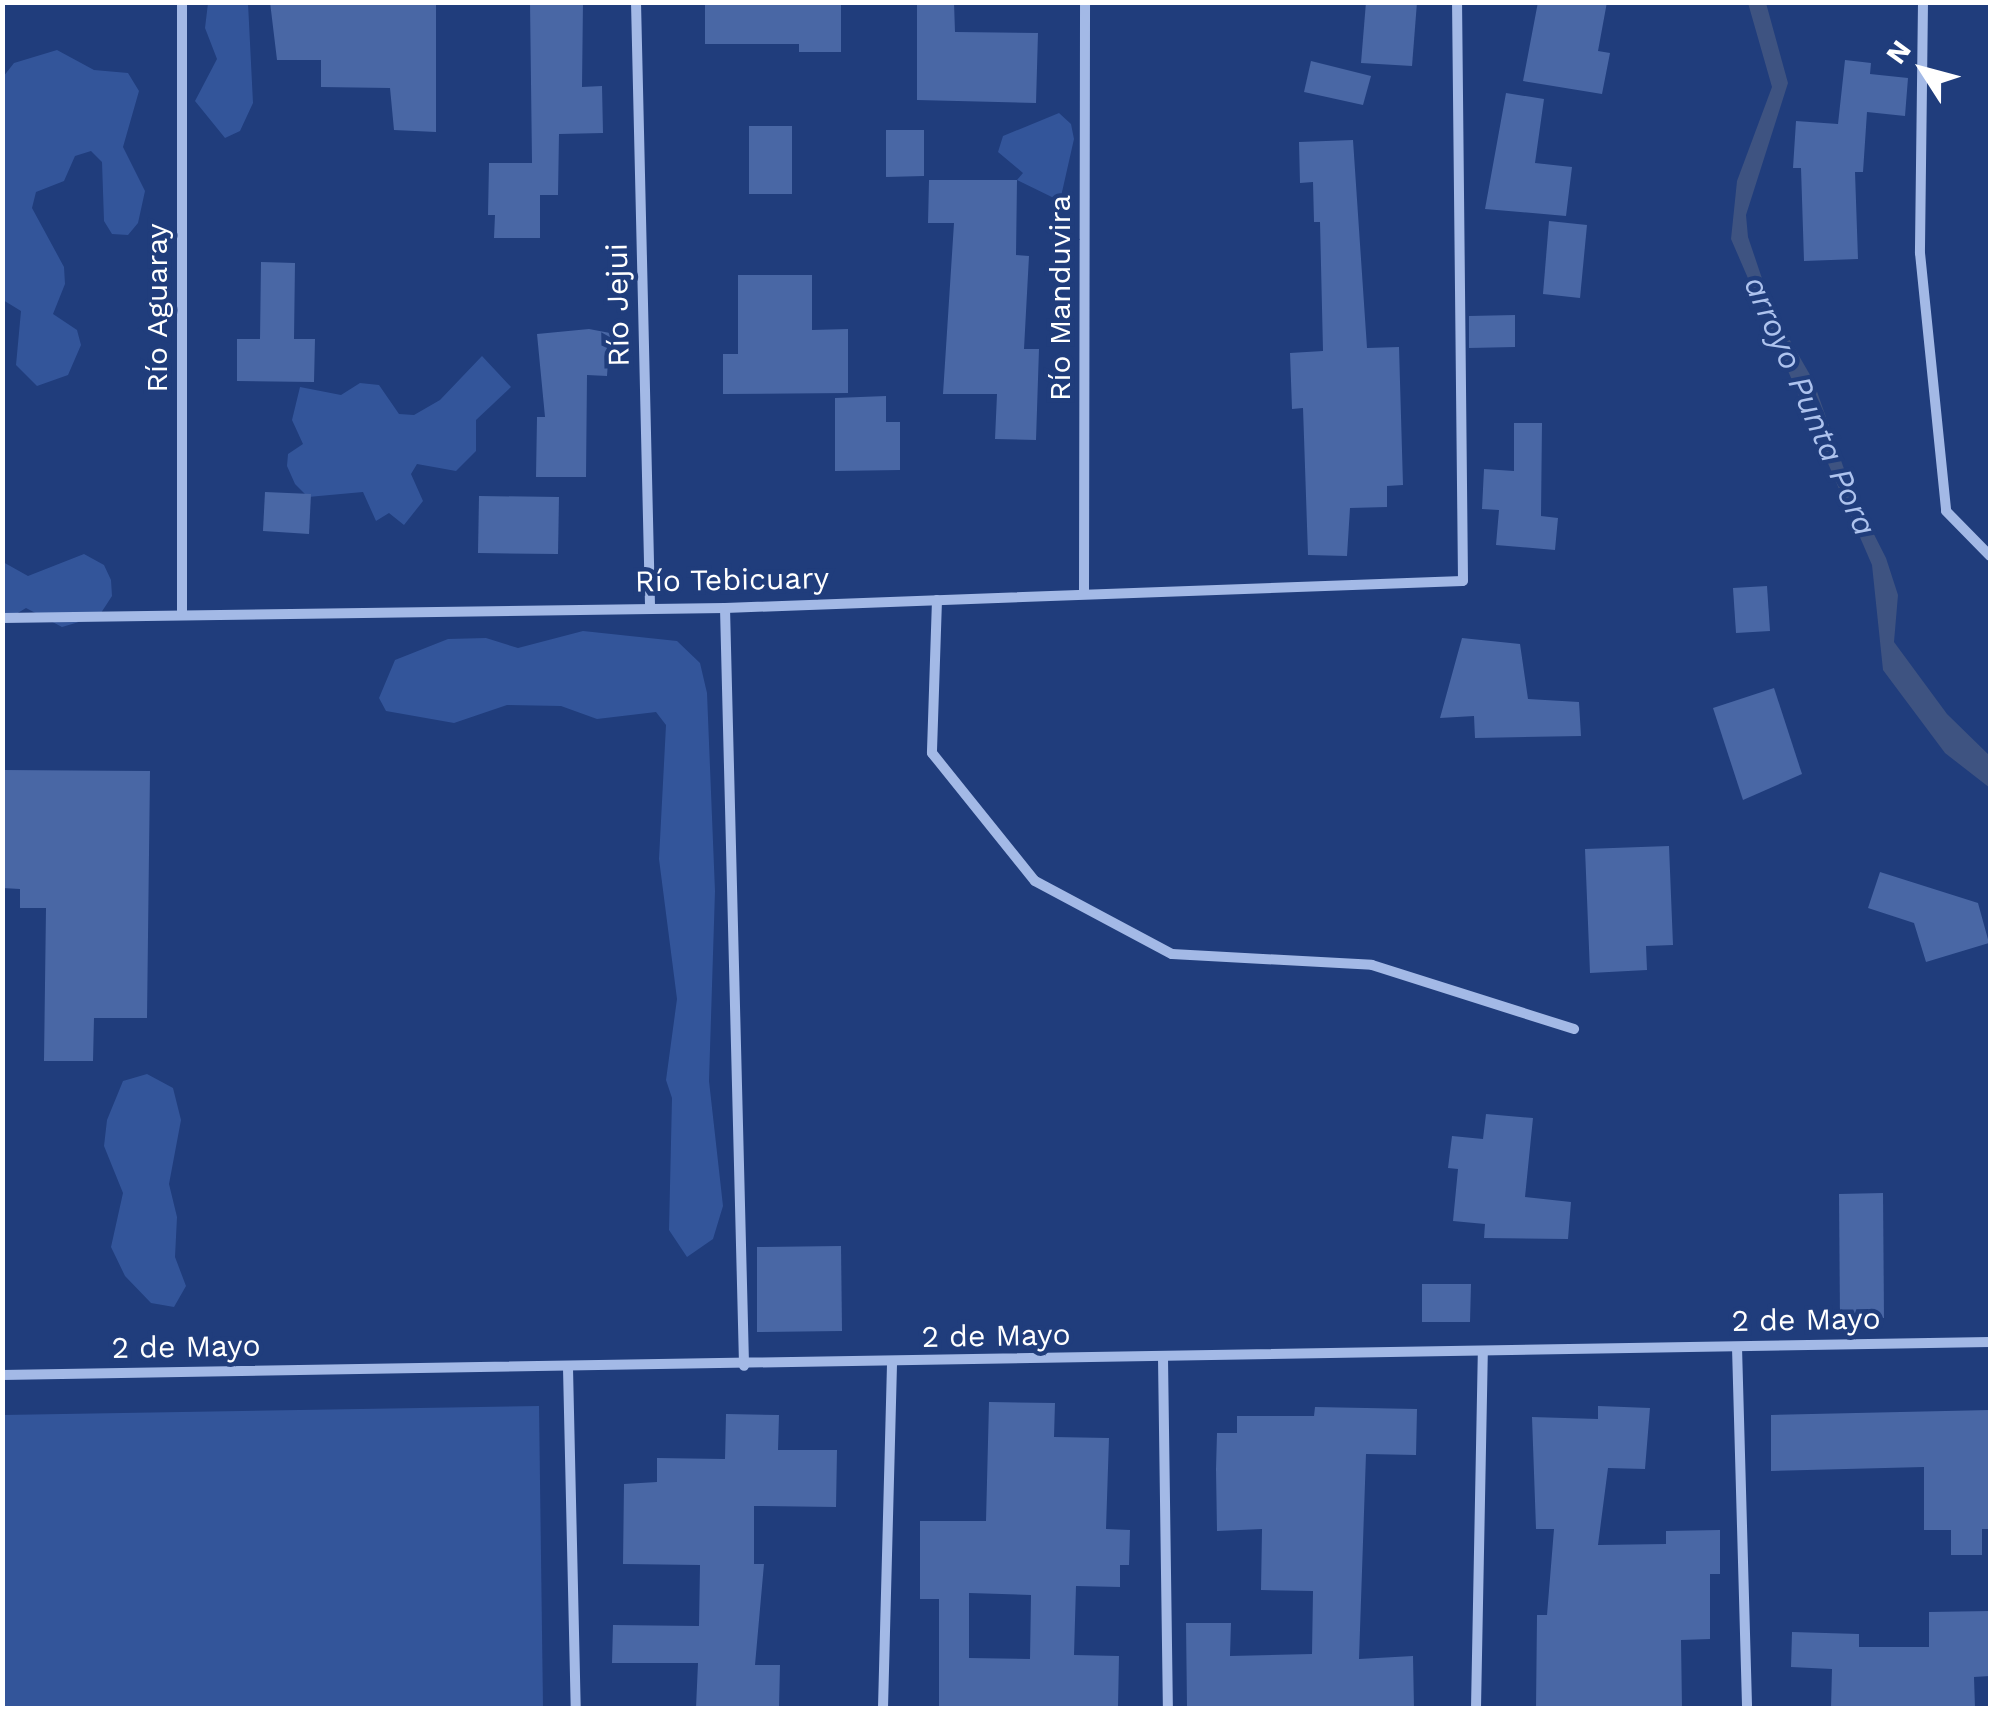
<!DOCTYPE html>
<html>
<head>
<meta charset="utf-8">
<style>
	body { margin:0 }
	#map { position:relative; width:1993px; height:1711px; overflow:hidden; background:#203d7c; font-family:"Work Sans",sans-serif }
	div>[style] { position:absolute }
	.green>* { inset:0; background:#33559a }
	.water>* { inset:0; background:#3e5381 }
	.building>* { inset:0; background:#4967a5 }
	.minor>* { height:10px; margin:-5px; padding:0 5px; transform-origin:5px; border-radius:5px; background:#a3b9e6 }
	span { translate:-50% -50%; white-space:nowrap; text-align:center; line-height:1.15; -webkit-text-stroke:9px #203d7c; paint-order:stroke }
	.street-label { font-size:30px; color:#fff }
	.water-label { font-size:32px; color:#aec3ee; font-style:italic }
	.frame { position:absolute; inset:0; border:5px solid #fff; pointer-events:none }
	.north { position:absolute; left:1873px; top:20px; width:100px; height:100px; -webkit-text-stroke:8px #203d7c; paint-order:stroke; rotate:306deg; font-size:28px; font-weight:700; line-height:40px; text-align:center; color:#fff }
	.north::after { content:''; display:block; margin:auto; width:35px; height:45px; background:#fff; clip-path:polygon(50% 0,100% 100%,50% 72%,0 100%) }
</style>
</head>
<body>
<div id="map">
	<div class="green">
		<div style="clip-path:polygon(208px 3px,248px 3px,253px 103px,240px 131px,225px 138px,195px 101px,217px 59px,205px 28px)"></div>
		<div style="clip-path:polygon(57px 50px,94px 70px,128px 73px,139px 91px,123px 147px,145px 191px,138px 223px,128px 235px,112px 234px,104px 221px,102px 162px,91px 151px,75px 156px,64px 181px,36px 192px,32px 208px,64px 267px,65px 284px,53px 314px,77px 330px,81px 345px,68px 375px,37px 386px,16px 365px,21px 311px,3px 300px,3px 77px,14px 63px)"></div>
		<div style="clip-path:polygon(1059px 113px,1071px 124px,1074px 139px,1060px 201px,1017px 180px,1023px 173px,998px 152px,1003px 136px)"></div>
		<div style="clip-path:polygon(482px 356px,511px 387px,476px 420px,476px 451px,456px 471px,417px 464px,411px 474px,423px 501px,404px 525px,389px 513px,376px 521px,363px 492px,308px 497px,295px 484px,287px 466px,288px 454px,303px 444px,292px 420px,300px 387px,341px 395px,360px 383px,379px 385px,399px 414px,414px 415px,440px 400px)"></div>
		<div style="clip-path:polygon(84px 554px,104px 565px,111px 580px,112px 596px,99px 616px,62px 627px,26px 608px,3px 622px,3px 562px,28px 576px)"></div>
		<div style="clip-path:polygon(583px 631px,677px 641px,700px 663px,707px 693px,715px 891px,709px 1081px,723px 1206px,713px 1239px,687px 1257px,669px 1230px,672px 1098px,666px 1080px,677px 999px,659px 859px,666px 725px,656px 712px,597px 719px,561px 706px,507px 705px,454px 723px,386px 711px,379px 698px,395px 660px,448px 639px,486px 638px,518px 648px)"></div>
		<div style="clip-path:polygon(147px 1074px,173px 1088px,181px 1120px,169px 1184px,177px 1217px,175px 1257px,186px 1286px,174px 1307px,151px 1303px,125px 1276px,111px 1247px,123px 1193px,104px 1146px,107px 1120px,123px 1081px)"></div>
		<div style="clip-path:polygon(539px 1406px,543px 1708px,3px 1708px,3px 1415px)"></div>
	</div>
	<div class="water">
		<div style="clip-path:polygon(1748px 3px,1766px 3px,1788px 83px,1746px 215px,1748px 237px,1773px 311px,1813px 380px,1851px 489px,1886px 558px,1898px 595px,1894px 642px,1947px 714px,1990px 756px,1990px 788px,1945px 753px,1883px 670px,1872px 565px,1731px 239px,1737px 181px,1772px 87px)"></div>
	</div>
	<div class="building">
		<div style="clip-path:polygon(270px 2px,436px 2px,436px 132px,394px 130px,390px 88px,321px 87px,321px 60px,277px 60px)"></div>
		<div style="clip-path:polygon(530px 2px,583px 2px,582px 87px,602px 86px,603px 133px,559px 134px,558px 195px,540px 195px,540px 238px,494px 238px,495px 215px,488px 215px,489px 163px,532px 163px)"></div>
		<div style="clip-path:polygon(705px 2px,841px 2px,841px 52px,799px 52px,799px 44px,705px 44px)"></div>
		<div style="clip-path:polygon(917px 2px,954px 2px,955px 32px,1038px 33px,1036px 103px,917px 100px)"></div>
		<div style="clip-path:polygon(1366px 2px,1417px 2px,1412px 66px,1361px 63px)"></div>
		<div style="clip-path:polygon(1538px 2px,1607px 2px,1598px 51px,1610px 53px,1602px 94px,1523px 81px)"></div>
		<div style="clip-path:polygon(1845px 60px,1871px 63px,1870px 74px,1908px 78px,1905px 116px,1867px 112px,1863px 172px,1855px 172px,1858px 259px,1804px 261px,1801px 168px,1793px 168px,1796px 121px,1838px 124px)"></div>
		<div style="clip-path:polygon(1311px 61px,1371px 76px,1363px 105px,1304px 92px)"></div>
		<div style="clip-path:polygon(1506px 93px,1544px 99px,1535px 163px,1572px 167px,1566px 216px,1485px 209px)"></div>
		<div style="clip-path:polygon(749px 126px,792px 126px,792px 194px,749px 194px)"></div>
		<div style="clip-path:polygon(886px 130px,924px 130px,924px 176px,886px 177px)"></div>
		<div style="clip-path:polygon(1353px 140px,1367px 348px,1399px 347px,1403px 485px,1387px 486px,1387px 507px,1350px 508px,1347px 556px,1308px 555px,1303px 408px,1292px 409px,1290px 353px,1323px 351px,1320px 222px,1314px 222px,1313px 182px,1300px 183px,1299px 142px)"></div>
		<div style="clip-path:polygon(929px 180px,1017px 180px,1016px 255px,1029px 256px,1024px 349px,1039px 349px,1036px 440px,995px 439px,997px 394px,943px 394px,954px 223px,928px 223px)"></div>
		<div style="clip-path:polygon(1549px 221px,1587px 225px,1580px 298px,1543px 294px)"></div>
		<div style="clip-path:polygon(261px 262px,295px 263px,294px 339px,315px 339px,314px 382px,237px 381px,237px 339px,260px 339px)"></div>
		<div style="clip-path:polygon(738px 275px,812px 275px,812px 330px,848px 329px,848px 393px,723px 394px,723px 354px,738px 354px)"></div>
		<div style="clip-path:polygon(1515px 315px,1515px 347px,1469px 348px,1469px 316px)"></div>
		<div style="clip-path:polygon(589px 329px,610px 333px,607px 376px,587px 375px,586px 477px,536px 477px,537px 417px,545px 417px,537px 334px)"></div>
		<div style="clip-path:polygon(886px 396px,886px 422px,900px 422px,900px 470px,835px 471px,835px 398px)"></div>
		<div style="clip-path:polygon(1514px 423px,1542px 423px,1541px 516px,1558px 518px,1555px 550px,1496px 545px,1499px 510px,1482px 509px,1484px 469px,1514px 471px)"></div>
		<div style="clip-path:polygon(265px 492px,311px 494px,309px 534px,263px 531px)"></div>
		<div style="clip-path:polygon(479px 496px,559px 497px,558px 554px,478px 553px)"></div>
		<div style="clip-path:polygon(1767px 586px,1770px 631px,1736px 633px,1733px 588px)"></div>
		<div style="clip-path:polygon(1462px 638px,1520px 644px,1528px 699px,1579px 702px,1581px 736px,1475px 738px,1474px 716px,1440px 718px)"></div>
		<div style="clip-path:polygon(1774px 688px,1802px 774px,1743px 800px,1713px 708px)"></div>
		<div style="clip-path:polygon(2px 770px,150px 771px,147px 1018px,94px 1018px,93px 1061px,44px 1061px,46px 908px,20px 908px,20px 889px,2px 888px)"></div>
		<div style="clip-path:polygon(1669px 846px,1673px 945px,1646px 946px,1647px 970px,1590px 973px,1585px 849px)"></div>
		<div style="clip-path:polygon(1880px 872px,1978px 903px,1989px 943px,1926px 962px,1914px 923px,1868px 908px)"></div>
		<div style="clip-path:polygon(1486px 1114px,1533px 1118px,1525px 1197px,1571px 1202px,1568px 1239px,1484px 1238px,1485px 1224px,1453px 1221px,1458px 1169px,1448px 1168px,1452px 1136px,1483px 1139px)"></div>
		<div style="clip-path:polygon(1883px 1193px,1884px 1318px,1840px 1319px,1839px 1194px)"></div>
		<div style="clip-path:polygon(841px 1246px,842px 1331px,757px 1332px,757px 1247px)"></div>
		<div style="clip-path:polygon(1422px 1284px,1471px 1284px,1470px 1322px,1422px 1322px)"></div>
		<div style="clip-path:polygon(evenodd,989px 1402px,1055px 1403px,1054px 1437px,1109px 1438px,1106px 1529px,1130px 1530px,1129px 1565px,1120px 1565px,1120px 1587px,1076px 1586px,1074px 1655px,1119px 1656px,1118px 1707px,939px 1708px,939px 1599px,920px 1599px,920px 1521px,986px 1521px,989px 1402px,969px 1593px,1031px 1595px,1030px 1659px,969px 1658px,969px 1593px)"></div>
		<div style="clip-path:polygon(1598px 1406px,1650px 1408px,1645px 1469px,1608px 1468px,1598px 1545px,1666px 1544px,1666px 1531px,1720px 1530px,1720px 1574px,1710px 1574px,1710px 1639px,1681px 1640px,1682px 1708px,1536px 1708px,1537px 1615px,1547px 1615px,1554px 1529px,1536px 1529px,1532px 1417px,1598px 1419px)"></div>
		<div style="clip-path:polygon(1315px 1407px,1417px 1409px,1416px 1455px,1366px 1454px,1359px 1659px,1413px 1656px,1414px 1708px,1187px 1708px,1186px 1623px,1231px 1623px,1230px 1656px,1312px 1654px,1313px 1591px,1261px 1590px,1262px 1529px,1217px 1531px,1216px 1469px,1217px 1433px,1237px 1433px,1237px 1416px,1314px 1416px)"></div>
		<div style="clip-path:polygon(1990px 1410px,1990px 1529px,1982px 1529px,1982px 1555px,1951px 1555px,1951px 1530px,1924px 1530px,1924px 1467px,1771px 1471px,1771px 1415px)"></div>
		<div style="clip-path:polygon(726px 1414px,779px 1415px,778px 1450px,837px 1450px,836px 1507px,754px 1506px,754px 1564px,764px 1564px,755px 1665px,780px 1665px,779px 1708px,696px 1708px,698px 1663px,612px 1663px,613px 1625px,699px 1626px,700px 1565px,623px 1564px,624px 1484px,657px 1482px,657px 1458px,725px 1459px)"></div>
		<div style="clip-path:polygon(1990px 1611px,1990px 1676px,1974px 1677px,1975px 1708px,1831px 1708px,1832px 1669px,1791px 1667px,1792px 1632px,1859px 1634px,1859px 1647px,1929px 1647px,1929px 1612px)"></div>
	</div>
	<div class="minor">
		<div style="left:636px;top:2px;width:605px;rotate:88.67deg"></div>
		<div style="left:1923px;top:2px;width:251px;rotate:90.7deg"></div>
		<div style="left:1920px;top:253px;width:259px;rotate:84.2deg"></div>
		<div style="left:1946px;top:511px;width:63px;rotate:45.6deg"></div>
		<div style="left:1084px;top:594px;width:592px;rotate:-89.9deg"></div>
		<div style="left:937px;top:600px;width:153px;rotate:91.9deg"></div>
		<div style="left:932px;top:753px;width:164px;rotate:51.2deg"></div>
		<div style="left:1035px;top:881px;width:155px;rotate:28.1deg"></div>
		<div style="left:1172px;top:954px;width:200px;rotate:3.1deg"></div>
		<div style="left:1372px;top:965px;width:212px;rotate:17.6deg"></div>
		<div style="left:725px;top:608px;width:758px;rotate:88.56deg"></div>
		<div style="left:182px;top:614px;width:612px;rotate:-90deg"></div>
		<div style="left:2px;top:618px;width:723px;rotate:-0.79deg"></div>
		<div style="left:725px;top:608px;width:738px;rotate:-2.1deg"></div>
		<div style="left:1463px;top:581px;width:579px;rotate:-90.59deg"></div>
		<div style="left:1737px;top:1347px;width:361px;rotate:88.4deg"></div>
		<div style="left:1163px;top:1358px;width:350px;rotate:89.2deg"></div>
		<div style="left:568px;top:1368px;width:340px;rotate:88.7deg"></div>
		<div style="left:2px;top:1375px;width:1988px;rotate:-0.95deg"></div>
		<div style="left:883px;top:1708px;width:345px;rotate:-88.5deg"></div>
		<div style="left:1476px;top:1708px;width:356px;rotate:-88.9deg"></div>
	</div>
	<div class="street-label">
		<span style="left:1060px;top:298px;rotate:-90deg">Río Manduvira</span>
		<span style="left:618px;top:305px;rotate:-91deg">Río Jejui</span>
		<span style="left:157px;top:308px;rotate:-90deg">Río Aguaray</span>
		<span style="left:732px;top:580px;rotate:-1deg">Río Tebicuary</span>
		<span style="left:1806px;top:1320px;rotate:-1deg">2 de Mayo</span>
		<span style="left:996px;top:1336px;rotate:-1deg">2 de Mayo</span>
		<span style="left:186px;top:1347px;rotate:-1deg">2 de Mayo</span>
	</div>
	<div class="water-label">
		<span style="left:1810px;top:406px;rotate:66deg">arroyo Punta Pora</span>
	</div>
	<div class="frame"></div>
	<div class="north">N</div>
</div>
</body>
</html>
